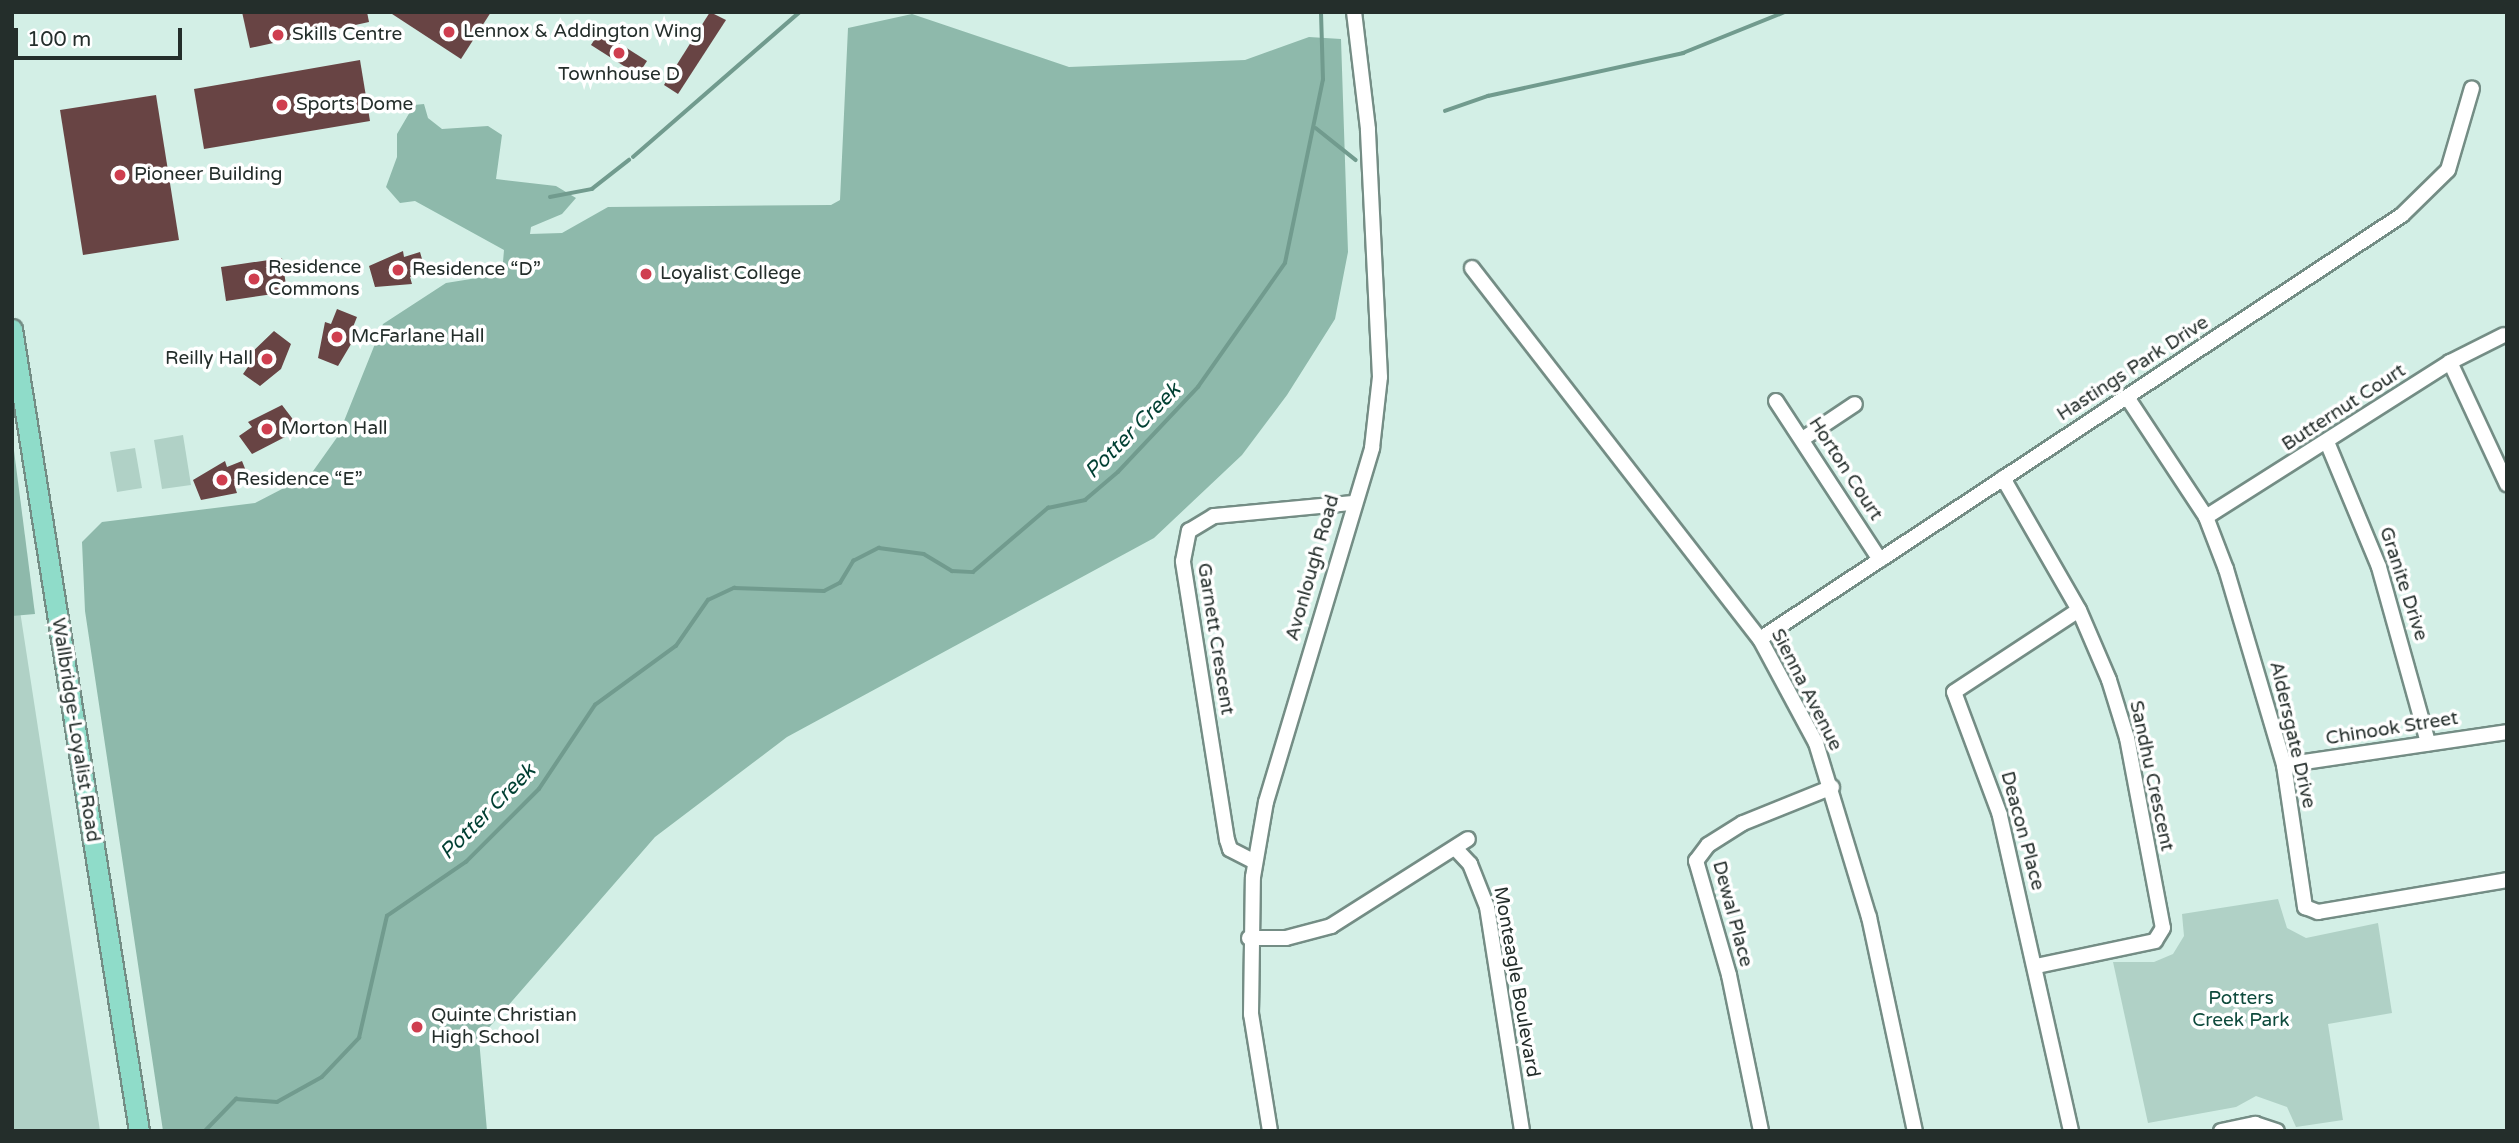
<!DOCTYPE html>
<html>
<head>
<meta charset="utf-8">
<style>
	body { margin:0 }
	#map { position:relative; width:2519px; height:1143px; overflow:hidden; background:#d3efe6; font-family:"Varela Round",sans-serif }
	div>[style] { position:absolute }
	.green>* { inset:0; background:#b0d1c6 }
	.forest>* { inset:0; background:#8eb9ab }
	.stream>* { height:3.5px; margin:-1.75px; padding:0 1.75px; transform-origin:1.75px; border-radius:1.75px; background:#719b8e }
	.building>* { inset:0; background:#684444 }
	.roads { filter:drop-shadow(2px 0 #748d85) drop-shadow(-2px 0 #748d85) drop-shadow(0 2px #748d85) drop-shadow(0 -2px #748d85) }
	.minor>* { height:14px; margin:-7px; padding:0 7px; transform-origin:7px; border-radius:7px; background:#fff }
	.major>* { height:19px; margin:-9.5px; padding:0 9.5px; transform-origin:9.5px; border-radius:9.5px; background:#8fdcc9 }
	.dots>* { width:19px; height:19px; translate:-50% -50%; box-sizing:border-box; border:4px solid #fff; border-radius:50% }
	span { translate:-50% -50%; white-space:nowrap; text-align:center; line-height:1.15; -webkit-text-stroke:7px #fff; paint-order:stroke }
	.poi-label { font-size:19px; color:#242e2b }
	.left { translate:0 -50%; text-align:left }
	.right { translate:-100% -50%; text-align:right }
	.street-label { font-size:19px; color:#242e2b }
	.park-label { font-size:19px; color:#0f4b3d }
	.water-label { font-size:21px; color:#003f32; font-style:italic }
	.frame { position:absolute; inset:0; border:14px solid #242e2b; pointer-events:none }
	.scale { position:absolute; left:14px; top:28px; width:168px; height:32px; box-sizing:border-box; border:4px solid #242e2b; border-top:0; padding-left:9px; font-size:21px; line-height:24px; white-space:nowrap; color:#242e2b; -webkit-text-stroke:5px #fff; paint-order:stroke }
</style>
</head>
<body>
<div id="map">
	<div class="green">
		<div style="clip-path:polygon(183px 435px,191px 485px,162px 489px,154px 440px)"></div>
		<div style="clip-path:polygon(135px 448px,142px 488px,117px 492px,110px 452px)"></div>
		<div style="clip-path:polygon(12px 559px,100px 1131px,12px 1131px)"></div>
		<div style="clip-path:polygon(2278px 899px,2287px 928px,2306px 938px,2378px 923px,2392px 1013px,2328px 1024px,2343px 1120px,2296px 1127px,2287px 1107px,2256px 1096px,2236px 1107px,2148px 1123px,2113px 962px,2154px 962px,2173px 954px,2184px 936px,2182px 914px)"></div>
	</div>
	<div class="forest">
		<div style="clip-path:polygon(912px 14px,1069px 67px,1245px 60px,1309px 37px,1341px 39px,1348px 252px,1335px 319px,1287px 395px,1242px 455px,1154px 538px,787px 737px,655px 837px,479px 1039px,487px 1131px,163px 1131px,85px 611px,82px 542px,102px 522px,255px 503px,311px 474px,338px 436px,383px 324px,446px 283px,502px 274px,504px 250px,415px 201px,400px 203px,386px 187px,397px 157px,397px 134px,414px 105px,424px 104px,428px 118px,442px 129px,488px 126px,502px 135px,496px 179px,556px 186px,576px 198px,562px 214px,531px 227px,530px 234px,562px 233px,608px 207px,831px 205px,840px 200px,848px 28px)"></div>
		<div style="clip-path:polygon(12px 435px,35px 614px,12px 616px)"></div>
	</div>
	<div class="stream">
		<div style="left:1445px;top:111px;width:46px;rotate:-19.2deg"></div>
		<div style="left:1488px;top:96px;width:200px;rotate:-12.4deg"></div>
		<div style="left:1683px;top:53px;width:110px;rotate:-21.9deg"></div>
		<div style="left:1316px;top:128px;width:51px;rotate:38.7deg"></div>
		<div style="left:633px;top:157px;width:221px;rotate:-41deg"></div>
		<div style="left:550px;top:197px;width:43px;rotate:-10.8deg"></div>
		<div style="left:592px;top:189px;width:47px;rotate:-38.1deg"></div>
		<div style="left:205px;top:1131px;width:45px;rotate:-45.9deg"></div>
		<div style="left:236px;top:1099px;width:41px;rotate:4.2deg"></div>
		<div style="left:277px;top:1102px;width:51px;rotate:-29.1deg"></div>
		<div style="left:322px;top:1077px;width:54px;rotate:-46.5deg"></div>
		<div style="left:359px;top:1038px;width:125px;rotate:-77.1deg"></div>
		<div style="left:387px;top:916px;width:96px;rotate:-34.4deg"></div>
		<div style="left:466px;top:862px;width:103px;rotate:-45deg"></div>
		<div style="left:539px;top:789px;width:101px;rotate:-56.3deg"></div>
		<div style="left:595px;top:705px;width:100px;rotate:-36.1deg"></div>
		<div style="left:676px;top:646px;width:56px;rotate:-55.2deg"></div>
		<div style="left:708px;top:600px;width:29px;rotate:-25deg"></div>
		<div style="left:734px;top:588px;width:90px;rotate:1.9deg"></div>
		<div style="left:824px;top:591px;width:18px;rotate:-27deg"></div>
		<div style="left:840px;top:583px;width:26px;rotate:-59deg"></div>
		<div style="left:853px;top:561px;width:29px;rotate:-27deg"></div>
		<div style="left:879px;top:548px;width:45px;rotate:7.6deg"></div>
		<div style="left:924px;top:554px;width:33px;rotate:31deg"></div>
		<div style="left:952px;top:571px;width:21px;rotate:3deg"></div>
		<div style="left:973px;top:572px;width:99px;rotate:-40.5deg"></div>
		<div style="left:1048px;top:508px;width:38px;rotate:-12deg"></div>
		<div style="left:1085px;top:500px;width:43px;rotate:-40.3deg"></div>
		<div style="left:1118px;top:472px;width:117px;rotate:-46.7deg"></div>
		<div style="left:1198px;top:387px;width:151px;rotate:-54.9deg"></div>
		<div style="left:1285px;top:263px;width:187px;rotate:-78.3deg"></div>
		<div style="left:1323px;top:80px;width:68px;rotate:-91.7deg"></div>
	</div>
	<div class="building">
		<div style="clip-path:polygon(242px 12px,367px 12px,369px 22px,250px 48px)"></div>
		<div style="clip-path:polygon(389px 12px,491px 12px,461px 59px)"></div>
		<div style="clip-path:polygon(710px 12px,726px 20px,678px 94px,664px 85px)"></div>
		<div style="clip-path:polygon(600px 31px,647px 61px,638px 75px,591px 45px)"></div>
		<div style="clip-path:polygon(360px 60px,370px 121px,204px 149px,194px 89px)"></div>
		<div style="clip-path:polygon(156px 95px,179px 240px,83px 255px,60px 110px)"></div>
		<div style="clip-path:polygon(403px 251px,404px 257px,420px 252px,426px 273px,410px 277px,412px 284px,375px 287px,369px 266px)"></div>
		<div style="clip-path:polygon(282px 258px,287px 292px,226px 301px,221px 267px)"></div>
		<div style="clip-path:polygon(337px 309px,357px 317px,351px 332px,357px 334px,338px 366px,318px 358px,325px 322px,331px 324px)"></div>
		<div style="clip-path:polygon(274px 331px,291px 344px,281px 369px,260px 386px,243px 374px,252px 361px,247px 357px)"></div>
		<div style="clip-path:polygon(282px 405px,295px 422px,281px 432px,285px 437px,252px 454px,239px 436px,252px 427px,248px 422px)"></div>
		<div style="clip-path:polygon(225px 461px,227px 467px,242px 461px,250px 481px,235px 487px,237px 493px,201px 500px,193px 480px)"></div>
	</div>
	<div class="roads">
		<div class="minor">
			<div style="left:1472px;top:268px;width:470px;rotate:52.2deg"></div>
			<div style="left:1760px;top:639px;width:118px;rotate:61.7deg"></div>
			<div style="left:1816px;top:743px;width:182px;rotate:73.1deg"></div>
			<div style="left:1869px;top:917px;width:219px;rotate:77.9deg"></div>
			<div style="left:2450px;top:362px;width:135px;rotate:65deg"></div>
			<div style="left:2127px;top:397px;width:144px;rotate:56.6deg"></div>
			<div style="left:2206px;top:517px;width:56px;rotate:69deg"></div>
			<div style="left:2226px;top:569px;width:204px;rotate:73.5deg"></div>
			<div style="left:2284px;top:765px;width:144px;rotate:81.6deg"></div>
			<div style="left:2305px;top:907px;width:14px;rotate:21deg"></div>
			<div style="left:2318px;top:912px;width:192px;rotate:-9.6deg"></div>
			<div style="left:1776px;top:401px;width:190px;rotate:56.8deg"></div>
			<div style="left:1804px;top:438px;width:61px;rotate:-33.7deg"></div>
			<div style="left:2327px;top:442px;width:135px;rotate:67.4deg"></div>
			<div style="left:2379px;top:567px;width:183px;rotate:74.4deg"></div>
			<div style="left:2003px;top:478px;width:152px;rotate:60.1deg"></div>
			<div style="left:2079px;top:610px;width:76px;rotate:66.8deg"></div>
			<div style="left:2109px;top:680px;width:61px;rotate:72.8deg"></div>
			<div style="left:2127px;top:738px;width:193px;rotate:79.3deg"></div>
			<div style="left:2163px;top:928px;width:15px;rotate:122deg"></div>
			<div style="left:2155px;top:941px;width:122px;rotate:168.1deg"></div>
			<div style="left:2206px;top:517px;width:289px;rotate:-32.4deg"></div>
			<div style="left:2450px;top:362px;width:60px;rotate:-26.6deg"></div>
			<div style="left:1760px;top:639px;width:769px;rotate:-33.44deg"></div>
			<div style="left:2402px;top:215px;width:64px;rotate:-44.4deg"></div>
			<div style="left:2448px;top:170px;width:85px;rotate:-73.7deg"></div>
			<div style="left:2284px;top:765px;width:225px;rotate:-8.4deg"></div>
			<div style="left:1455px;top:848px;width:22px;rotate:47deg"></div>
			<div style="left:1470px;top:864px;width:46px;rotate:68.4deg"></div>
			<div style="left:1487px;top:907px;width:227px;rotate:81.1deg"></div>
			<div style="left:1255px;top:862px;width:28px;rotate:-153deg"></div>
			<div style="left:1230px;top:849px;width:9px;rotate:-108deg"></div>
			<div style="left:1227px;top:840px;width:282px;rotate:-99deg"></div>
			<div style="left:1183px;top:561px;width:31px;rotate:-79deg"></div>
			<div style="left:1189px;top:531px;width:29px;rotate:-31deg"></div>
			<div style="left:1214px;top:516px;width:138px;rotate:-5.4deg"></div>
			<div style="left:1249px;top:938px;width:37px"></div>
			<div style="left:1286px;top:938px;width:47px;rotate:-14.9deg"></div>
			<div style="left:1331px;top:926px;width:162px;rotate:-32.4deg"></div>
			<div style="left:1270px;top:1131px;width:119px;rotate:-99.2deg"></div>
			<div style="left:1251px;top:1014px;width:137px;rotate:-89.2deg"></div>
			<div style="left:1253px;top:877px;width:76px;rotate:-80.2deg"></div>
			<div style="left:1266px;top:802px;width:370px;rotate:-73.3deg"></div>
			<div style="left:1372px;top:448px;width:71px;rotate:-83.6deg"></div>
			<div style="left:1380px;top:377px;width:248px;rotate:-92.8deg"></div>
			<div style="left:1368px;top:129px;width:118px;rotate:-96.8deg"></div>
			<div style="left:1761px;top:1131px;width:159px;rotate:-101.6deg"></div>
			<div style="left:1729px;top:975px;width:119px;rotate:-106.1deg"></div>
			<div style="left:1696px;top:861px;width:20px;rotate:-53deg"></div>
			<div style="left:1708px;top:845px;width:41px;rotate:-32.2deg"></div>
			<div style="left:1743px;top:823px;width:96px;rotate:-22deg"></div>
			<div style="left:2071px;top:1131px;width:324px;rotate:-102.7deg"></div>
			<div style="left:2000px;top:815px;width:131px;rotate:-110.5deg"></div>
			<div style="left:1954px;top:692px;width:149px;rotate:-33.3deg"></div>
			<div style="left:2221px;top:1131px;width:35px;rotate:-12deg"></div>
			<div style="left:2255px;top:1124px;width:23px;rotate:18deg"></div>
		</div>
		<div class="major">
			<div style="left:12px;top:329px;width:812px;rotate:81deg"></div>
		</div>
	</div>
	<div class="dots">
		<div style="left:449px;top:32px;background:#cf3e4f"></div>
		<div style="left:278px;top:35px;background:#cf3e4f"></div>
		<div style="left:619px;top:53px;background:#cf3e4f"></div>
		<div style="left:282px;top:105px;background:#cf3e4f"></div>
		<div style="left:120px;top:175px;background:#cf3e4f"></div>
		<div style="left:398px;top:270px;background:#cf3e4f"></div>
		<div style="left:646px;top:274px;background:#cf3e4f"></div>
		<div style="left:254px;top:279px;background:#cf3e4f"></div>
		<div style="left:337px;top:337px;background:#cf3e4f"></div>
		<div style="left:267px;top:359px;background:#cf3e4f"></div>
		<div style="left:267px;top:429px;background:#cf3e4f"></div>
		<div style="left:222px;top:480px;background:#cf3e4f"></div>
		<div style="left:417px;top:1027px;background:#cf3e4f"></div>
	</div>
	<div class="poi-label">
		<span class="left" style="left:463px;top:32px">Lennox &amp; Addington Wing</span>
		<span class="left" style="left:292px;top:35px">Skills Centre</span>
		<span style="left:619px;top:75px">Townhouse D</span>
		<span class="left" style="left:296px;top:105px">Sports Dome</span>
		<span class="left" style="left:134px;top:175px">Pioneer Building</span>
		<span class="left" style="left:268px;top:279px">Residence<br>Commons</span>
		<span class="left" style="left:412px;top:270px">Residence “D”</span>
		<span class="left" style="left:660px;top:274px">Loyalist College</span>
		<span class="left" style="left:351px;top:337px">McFarlane Hall</span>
		<span class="right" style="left:253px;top:359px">Reilly Hall</span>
		<span class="left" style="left:281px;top:429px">Morton Hall</span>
		<span class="left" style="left:236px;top:480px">Residence “E”</span>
		<span class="left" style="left:431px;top:1027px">Quinte Christian<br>High School</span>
	</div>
	<div class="street-label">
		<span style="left:2133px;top:369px;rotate:-33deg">Hastings Park Drive</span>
		<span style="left:2344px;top:408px;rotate:-33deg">Butternut Court</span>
		<span style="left:1845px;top:469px;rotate:57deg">Horton Court</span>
		<span style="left:1313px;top:568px;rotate:-74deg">Avonlough Road</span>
		<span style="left:2403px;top:584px;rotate:72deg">Granite Drive</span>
		<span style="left:1215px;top:639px;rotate:81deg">Garnett Crescent</span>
		<span style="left:1806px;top:690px;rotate:63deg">Sienna Avenue</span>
		<span style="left:2392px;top:729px;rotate:-9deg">Chinook Street</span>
		<span style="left:75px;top:730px;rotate:81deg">Wallbridge-Loyalist Road</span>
		<span style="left:2292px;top:735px;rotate:77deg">Aldersgate Drive</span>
		<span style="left:2151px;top:776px;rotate:78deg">Sandhu Crescent</span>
		<span style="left:2022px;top:831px;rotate:75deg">Deacon Place</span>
		<span style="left:1732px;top:914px;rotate:75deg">Dewal Place</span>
		<span style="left:1516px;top:982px;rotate:80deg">Monteagle Boulevard</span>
	</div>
	<div class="park-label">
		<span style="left:2241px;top:1010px">Potters<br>Creek Park</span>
	</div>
	<div class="water-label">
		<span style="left:1133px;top:431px;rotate:-45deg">Potter Creek</span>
		<span style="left:488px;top:812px;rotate:-45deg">Potter Creek</span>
	</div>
	<div class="frame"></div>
	<div class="scale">100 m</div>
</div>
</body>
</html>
